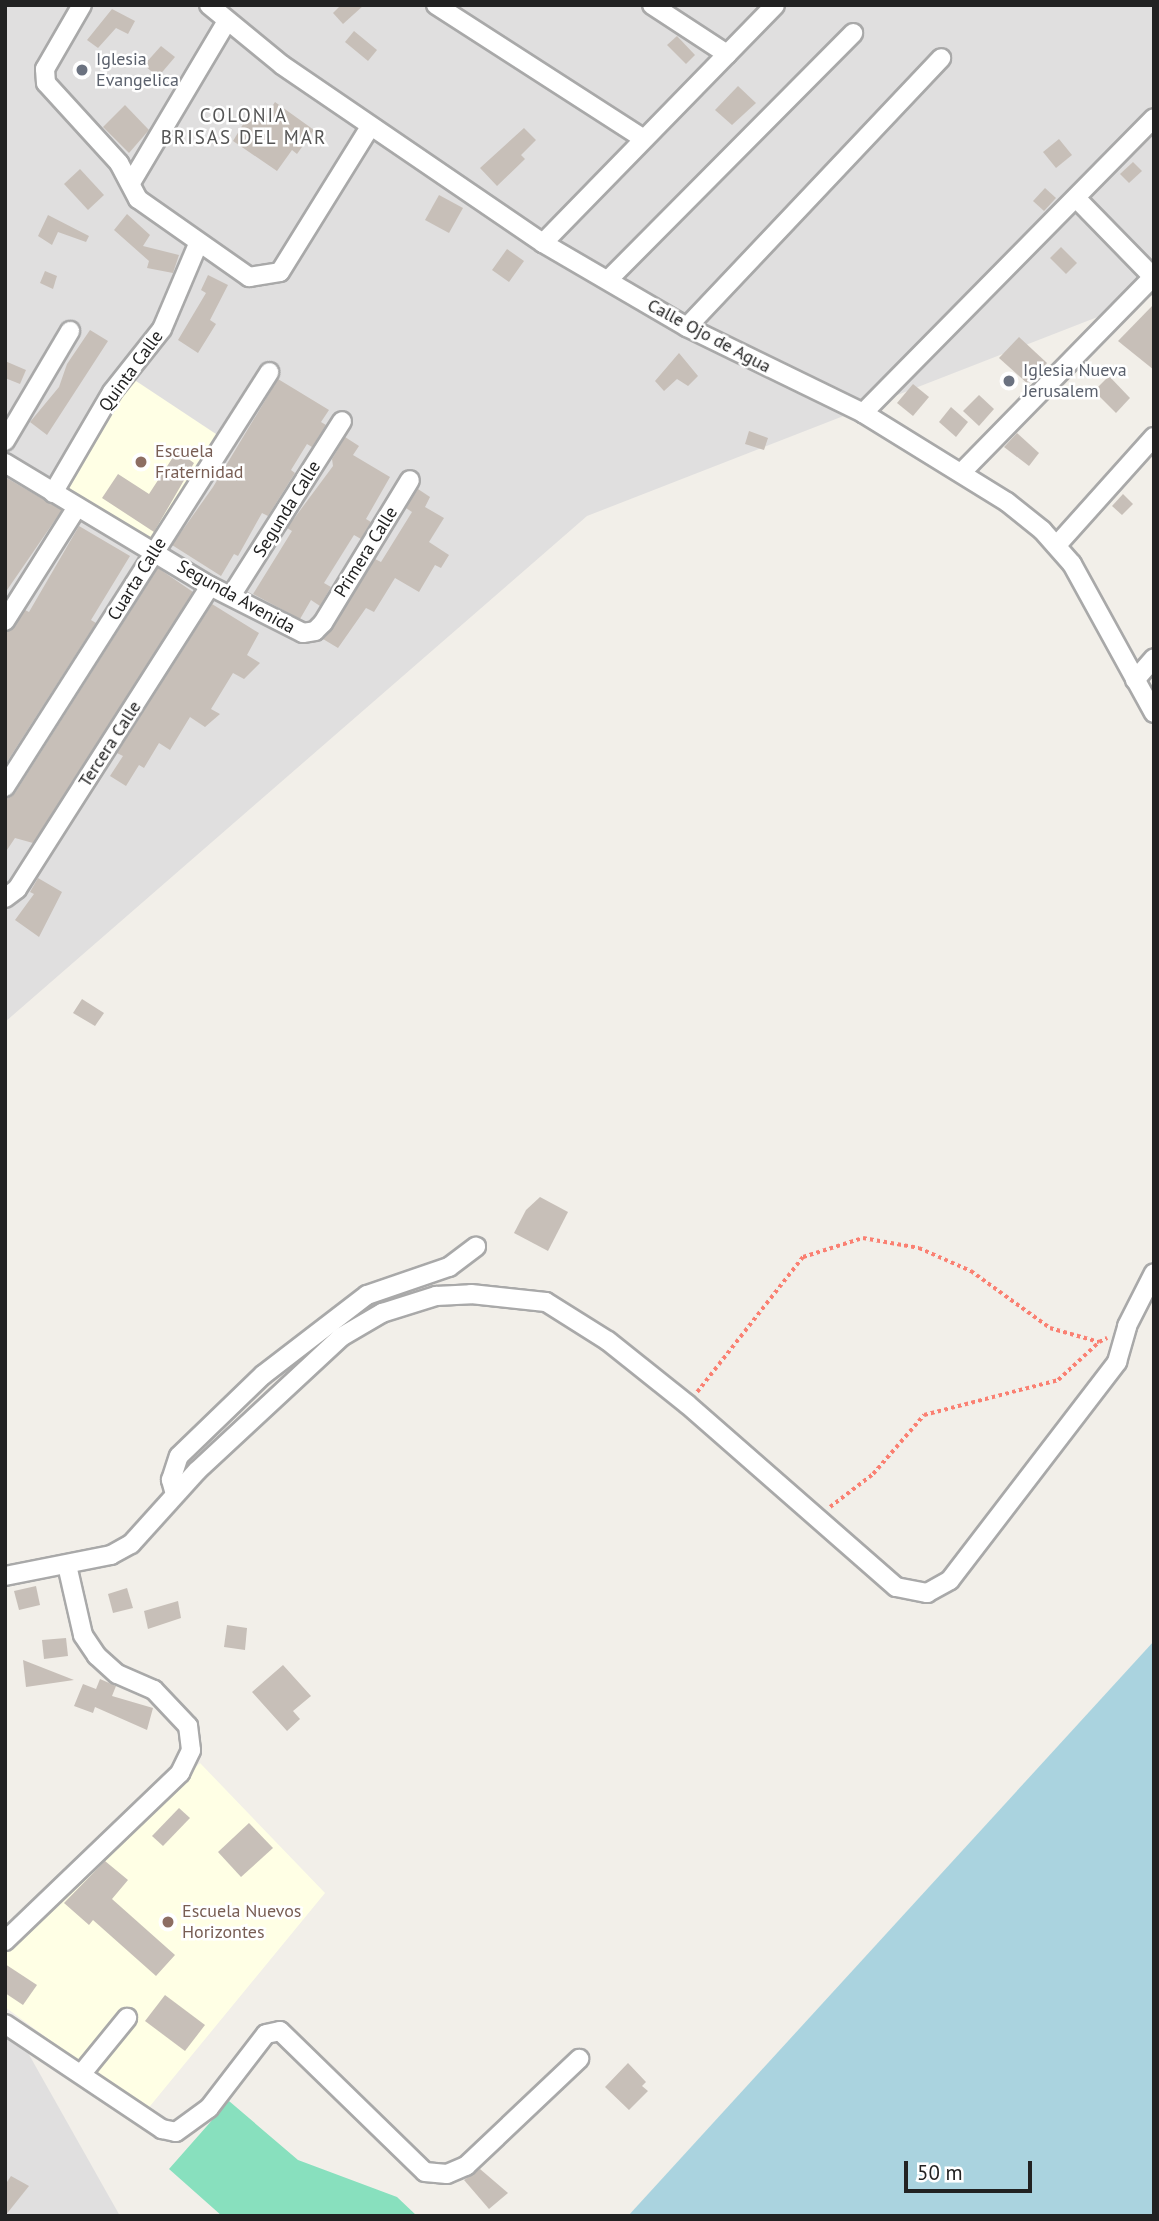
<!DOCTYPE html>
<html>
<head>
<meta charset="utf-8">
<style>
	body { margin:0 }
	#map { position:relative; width:1159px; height:2221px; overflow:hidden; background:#f2efe9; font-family:"PT Sans",sans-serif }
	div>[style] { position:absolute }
	.residential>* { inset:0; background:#e0dfdf }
	.education>* { inset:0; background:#ffffe5 }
	.pitch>* { inset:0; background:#88e0be }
	.water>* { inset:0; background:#aad3df }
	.building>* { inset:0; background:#c7bfb8 }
	.path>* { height:3.5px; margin-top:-1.75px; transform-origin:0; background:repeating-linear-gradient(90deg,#fa8072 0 3.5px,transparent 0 7px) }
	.roads { filter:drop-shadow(2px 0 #a9a9a9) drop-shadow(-2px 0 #a9a9a9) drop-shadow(0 2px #a9a9a9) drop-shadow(0 -2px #a9a9a9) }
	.minor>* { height:18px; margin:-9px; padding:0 9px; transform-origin:9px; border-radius:9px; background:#fff }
	.dots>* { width:19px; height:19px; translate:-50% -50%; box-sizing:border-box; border:4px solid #fff; border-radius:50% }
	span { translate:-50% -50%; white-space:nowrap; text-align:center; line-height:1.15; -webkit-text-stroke:5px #fff; paint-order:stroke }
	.worship-label { font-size:18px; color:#5b616d }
	.left { translate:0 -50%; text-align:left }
	.street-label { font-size:18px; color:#222 }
	.education-label { font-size:18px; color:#785e54 }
	.neighbourhood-label { font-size:19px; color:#555; letter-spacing:2px }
	.frame { position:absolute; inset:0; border:7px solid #222; pointer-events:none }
	.scale { position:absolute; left:904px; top:2161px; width:128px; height:32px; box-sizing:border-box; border:4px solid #222; border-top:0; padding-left:9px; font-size:21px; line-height:24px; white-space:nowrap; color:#222; -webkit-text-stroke:5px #fff; paint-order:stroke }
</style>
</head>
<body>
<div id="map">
	<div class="residential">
		<div style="clip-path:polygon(5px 5px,1154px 5px,1154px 295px,587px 516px,5px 1022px)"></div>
		<div style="clip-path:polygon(5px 2012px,120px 2216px,5px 2216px)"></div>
	</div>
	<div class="education">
		<div style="clip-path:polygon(133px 379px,219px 436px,152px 542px,63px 488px)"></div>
		<div style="clip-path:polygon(200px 1763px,325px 1893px,146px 2111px,5px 2007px,5px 1952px)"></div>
	</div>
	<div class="pitch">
		<div style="clip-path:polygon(229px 2101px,298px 2160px,397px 2197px,417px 2216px,222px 2216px,169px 2169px)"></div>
	</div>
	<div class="water">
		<div style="clip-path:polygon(1154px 1641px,1154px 2216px,628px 2216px)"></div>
	</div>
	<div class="building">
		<div style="clip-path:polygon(341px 5px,364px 5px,343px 24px,333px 13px)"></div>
		<div style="clip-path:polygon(112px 9px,135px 21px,128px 34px,116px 28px,98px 48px,87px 40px)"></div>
		<div style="clip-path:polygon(354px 31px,377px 50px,368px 61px,345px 42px)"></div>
		<div style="clip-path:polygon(677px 36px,695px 55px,686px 64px,667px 45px)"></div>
		<div style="clip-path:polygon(161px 46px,175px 57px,158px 77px,144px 65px)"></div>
		<div style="clip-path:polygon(738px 86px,756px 103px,732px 125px,715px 110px)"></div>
		<div style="clip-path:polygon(275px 102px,314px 130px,297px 154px,292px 150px,277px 171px,233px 141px,251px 111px,264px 119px)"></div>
		<div style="clip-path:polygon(125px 105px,149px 130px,129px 153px,103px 127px)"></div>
		<div style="clip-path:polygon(524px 128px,536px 140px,521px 155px,525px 159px,497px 186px,480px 168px)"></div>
		<div style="clip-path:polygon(1059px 139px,1072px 155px,1056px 168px,1043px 152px)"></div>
		<div style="clip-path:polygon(1133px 162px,1142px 171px,1129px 183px,1120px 174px)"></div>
		<div style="clip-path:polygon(80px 169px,104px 195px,88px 210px,64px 184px)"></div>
		<div style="clip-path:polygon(1045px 188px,1056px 198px,1044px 211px,1033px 201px)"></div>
		<div style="clip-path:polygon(439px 195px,463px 208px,449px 233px,425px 220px)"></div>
		<div style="clip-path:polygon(127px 214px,150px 235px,143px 246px,179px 255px,173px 273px,147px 268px,149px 261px,114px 230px)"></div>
		<div style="clip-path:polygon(48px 215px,89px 236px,86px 242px,58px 232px,52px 245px,38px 236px)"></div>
		<div style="clip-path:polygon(1061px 247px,1077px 263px,1066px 274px,1050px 258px)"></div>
		<div style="clip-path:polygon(507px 249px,524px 261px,509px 282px,492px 270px)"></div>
		<div style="clip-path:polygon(45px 271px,57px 276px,53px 289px,40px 283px)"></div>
		<div style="clip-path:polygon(208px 275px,228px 285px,210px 320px,216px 324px,198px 353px,178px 340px,206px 293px,201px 290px)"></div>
		<div style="clip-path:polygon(1154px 304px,1154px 370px,1118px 341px)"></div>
		<div style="clip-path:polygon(90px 330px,108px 341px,47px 435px,30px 422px,59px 387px,67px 364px)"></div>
		<div style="clip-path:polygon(1019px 337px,1047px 363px,1028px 384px,999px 358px)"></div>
		<div style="clip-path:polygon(679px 353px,698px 376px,688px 386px,677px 379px,664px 391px,655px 381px)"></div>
		<div style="clip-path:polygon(5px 361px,26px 370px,20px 384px,5px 378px)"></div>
		<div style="clip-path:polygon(1109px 376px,1130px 398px,1116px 413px,1094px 391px)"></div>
		<div style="clip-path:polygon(278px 379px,329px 410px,321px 422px,326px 425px,312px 447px,307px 444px,291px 470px,295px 473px,268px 516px,262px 513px,238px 556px,234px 554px,221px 576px,172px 545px,213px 487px)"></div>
		<div style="clip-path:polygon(913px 384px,929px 397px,913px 416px,897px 403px)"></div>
		<div style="clip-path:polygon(979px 395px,994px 409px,979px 426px,963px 411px)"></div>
		<div style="clip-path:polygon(951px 407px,968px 422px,956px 437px,939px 422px)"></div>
		<div style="clip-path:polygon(749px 431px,768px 438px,764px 450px,745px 444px)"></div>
		<div style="clip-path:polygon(1017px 433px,1039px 453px,1029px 466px,1004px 447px)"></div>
		<div style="clip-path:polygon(345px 437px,359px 446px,353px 455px,390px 477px,366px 519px,371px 522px,361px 539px,354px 535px,324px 583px,331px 587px,320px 606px,311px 600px,300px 619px,253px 594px,292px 531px,287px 528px,333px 466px,332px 459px)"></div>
		<div style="clip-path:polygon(177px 451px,194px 463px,154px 532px,102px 498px,118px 474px,149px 494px)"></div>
		<div style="clip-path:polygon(5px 477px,62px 510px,5px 593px)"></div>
		<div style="clip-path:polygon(418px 489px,430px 497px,425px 507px,444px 518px,429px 542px,449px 555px,441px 568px,435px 565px,419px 592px,395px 578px,374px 612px,366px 608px,338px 648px,323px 639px,375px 559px,381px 562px,412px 512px,406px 508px)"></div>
		<div style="clip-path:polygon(1123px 494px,1133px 504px,1122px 515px,1112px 506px)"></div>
		<div style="clip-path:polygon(79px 526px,130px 556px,91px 620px,96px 623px,5px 765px,5px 632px,25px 610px,29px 612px)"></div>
		<div style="clip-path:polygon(158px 568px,193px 592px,33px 843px,15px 838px,5px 853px,5px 798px,15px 793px)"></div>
		<div style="clip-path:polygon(212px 604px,259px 633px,247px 655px,260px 663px,244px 679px,233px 673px,211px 709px,220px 714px,205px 727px,190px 717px,170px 750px,159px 743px,144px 768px,139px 765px,126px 786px,110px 776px,123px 756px,117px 753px)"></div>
		<div style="clip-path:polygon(38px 878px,62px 892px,39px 937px,15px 920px,34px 894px,30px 892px)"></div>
		<div style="clip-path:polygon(82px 999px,104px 1013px,95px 1026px,73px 1013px)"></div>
		<div style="clip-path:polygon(540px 1197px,568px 1212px,548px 1251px,514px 1233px,526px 1210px)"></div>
		<div style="clip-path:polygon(36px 1586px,40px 1605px,19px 1610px,14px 1591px)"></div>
		<div style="clip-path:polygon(127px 1588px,133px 1608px,113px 1613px,108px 1594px)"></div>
		<div style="clip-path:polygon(178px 1601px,181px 1618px,148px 1629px,144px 1611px)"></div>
		<div style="clip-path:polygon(227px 1625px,247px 1628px,245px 1650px,224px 1647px)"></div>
		<div style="clip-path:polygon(66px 1638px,68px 1656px,44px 1659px,42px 1640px)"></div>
		<div style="clip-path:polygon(23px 1660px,74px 1680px,26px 1687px)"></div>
		<div style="clip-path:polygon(283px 1665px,311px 1696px,293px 1711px,300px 1719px,287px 1731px,252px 1692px)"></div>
		<div style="clip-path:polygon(100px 1679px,116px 1686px,112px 1696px,153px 1708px,147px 1730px,95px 1707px,93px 1713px,74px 1706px,83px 1684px,96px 1689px)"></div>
		<div style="clip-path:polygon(179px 1808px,190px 1818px,163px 1846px,152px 1836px)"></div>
		<div style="clip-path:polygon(249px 1823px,273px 1848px,241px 1877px,218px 1852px)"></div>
		<div style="clip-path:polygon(105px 1861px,128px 1880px,112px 1899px,175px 1955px,156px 1976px,93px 1920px,89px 1925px,64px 1903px)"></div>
		<div style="clip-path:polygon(5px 1964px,37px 1985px,23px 2005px,5px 1993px)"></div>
		<div style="clip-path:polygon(165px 1995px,205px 2025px,185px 2051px,145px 2021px)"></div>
		<div style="clip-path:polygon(628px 2063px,646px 2082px,642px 2086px,648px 2091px,629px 2110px,605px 2087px)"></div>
		<div style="clip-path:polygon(480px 2169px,508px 2193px,489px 2209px,464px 2180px)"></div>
		<div style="clip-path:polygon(11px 2176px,29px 2186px,5px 2216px,5px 2185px)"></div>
	</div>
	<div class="path">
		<div style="left:697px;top:1392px;width:172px;rotate:-51.9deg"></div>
		<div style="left:803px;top:1257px;width:63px;rotate:-17.6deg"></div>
		<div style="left:863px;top:1238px;width:57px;rotate:10.1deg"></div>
		<div style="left:919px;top:1248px;width:57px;rotate:23.9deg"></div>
		<div style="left:971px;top:1271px;width:97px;rotate:35.8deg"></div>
		<div style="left:1050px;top:1328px;width:51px;rotate:15.9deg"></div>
		<div style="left:1099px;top:1342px;width:9px;rotate:-27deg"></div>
		<div style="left:830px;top:1507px;width:54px;rotate:-37.5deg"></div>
		<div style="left:873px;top:1474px;width:78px;rotate:-49.2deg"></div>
		<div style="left:924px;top:1415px;width:138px;rotate:-14.6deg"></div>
		<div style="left:1058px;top:1380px;width:56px;rotate:-42.8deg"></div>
	</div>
	<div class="roads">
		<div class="minor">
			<div style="left:82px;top:5px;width:74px;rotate:120deg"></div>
			<div style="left:45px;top:69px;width:14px;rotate:86deg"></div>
			<div style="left:46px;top:83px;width:108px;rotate:47.6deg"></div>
			<div style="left:119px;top:163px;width:41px;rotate:62.2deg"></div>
			<div style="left:138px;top:199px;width:136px;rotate:35.1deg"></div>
			<div style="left:249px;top:277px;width:31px;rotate:-9deg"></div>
			<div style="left:280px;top:272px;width:171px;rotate:-58.2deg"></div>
			<div style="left:209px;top:5px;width:94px;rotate:39.4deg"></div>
			<div style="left:282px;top:65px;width:316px;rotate:34.3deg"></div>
			<div style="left:543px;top:243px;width:167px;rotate:30.3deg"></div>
			<div style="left:687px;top:327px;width:196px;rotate:26deg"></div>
			<div style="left:863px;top:413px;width:169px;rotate:31.7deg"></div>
			<div style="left:1007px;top:502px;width:45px;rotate:38.7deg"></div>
			<div style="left:1042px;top:530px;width:45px;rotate:48.6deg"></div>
			<div style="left:1072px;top:564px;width:170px;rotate:61.2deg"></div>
			<div style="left:436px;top:5px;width:247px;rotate:32.8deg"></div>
			<div style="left:652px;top:5px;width:90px;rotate:33.2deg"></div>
			<div style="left:132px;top:181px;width:184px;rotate:-59.3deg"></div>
			<div style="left:1076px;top:198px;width:112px;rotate:45.7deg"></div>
			<div style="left:543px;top:243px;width:332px;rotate:-45.7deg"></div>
			<div style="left:608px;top:280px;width:348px;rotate:-45.2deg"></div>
			<div style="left:687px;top:327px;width:370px;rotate:-46.6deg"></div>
			<div style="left:863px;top:413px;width:414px;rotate:-45.4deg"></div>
			<div style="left:5px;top:441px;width:128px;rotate:-59.4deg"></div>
			<div style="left:5px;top:463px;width:239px;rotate:31deg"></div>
			<div style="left:210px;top:586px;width:104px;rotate:26.8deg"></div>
			<div style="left:303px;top:633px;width:12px;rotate:-9deg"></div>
			<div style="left:315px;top:631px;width:11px;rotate:-45deg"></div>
			<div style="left:323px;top:623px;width:167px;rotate:-58.7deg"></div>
			<div style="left:962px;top:472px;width:274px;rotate:-45.6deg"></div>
			<div style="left:53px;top:493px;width:117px;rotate:-59.7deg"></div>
			<div style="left:112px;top:392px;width:80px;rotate:-51.6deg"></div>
			<div style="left:162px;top:329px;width:92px;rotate:-67deg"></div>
			<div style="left:1057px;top:545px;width:145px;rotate:-48.1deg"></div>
			<div style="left:231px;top:596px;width:207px;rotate:-57.6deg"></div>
			<div style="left:5px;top:621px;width:135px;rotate:-57.7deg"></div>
			<div style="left:1135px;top:680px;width:29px;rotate:-49deg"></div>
			<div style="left:5px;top:787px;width:492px;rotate:-57.5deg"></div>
			<div style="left:5px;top:898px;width:15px;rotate:-37deg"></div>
			<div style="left:17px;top:889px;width:359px;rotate:-57.5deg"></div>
			<div style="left:175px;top:1494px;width:15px;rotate:-106deg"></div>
			<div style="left:171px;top:1480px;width:25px;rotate:-72deg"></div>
			<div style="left:179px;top:1456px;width:117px;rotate:-44deg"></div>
			<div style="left:263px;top:1375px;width:131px;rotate:-37.6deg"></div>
			<div style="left:367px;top:1295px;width:87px;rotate:-18.9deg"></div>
			<div style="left:449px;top:1267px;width:34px;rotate:-37deg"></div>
			<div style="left:5px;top:1576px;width:108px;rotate:-11.2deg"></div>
			<div style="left:111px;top:1555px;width:23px;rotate:-29deg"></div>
			<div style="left:131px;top:1544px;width:98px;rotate:-47.9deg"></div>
			<div style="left:197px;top:1471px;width:197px;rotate:-42.9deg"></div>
			<div style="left:341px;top:1337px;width:48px;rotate:-30.3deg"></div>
			<div style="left:382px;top:1313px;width:57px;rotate:-17.5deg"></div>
			<div style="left:436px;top:1296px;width:35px;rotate:-3deg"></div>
			<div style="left:471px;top:1294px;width:75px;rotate:6.1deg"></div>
			<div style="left:546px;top:1302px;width:73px;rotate:32.2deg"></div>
			<div style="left:608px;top:1341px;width:101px;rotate:38.6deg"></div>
			<div style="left:687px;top:1404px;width:278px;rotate:41.2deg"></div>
			<div style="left:896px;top:1587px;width:32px;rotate:11deg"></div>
			<div style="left:927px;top:1593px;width:26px;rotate:-29deg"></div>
			<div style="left:950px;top:1580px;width:275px;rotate:-52.5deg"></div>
			<div style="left:1117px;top:1362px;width:37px;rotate:-74deg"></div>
			<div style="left:1127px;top:1326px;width:59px;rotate:-63deg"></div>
			<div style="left:5px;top:1941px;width:243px;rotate:-43.8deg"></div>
			<div style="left:180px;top:1773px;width:25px;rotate:-64deg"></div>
			<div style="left:191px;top:1750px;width:24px;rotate:-97deg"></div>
			<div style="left:188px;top:1726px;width:50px;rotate:-133.4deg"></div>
			<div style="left:154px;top:1690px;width:40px;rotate:-156.6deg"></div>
			<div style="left:117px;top:1674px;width:27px;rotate:-138deg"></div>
			<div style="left:97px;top:1656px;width:25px;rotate:-124deg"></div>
			<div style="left:83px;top:1635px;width:72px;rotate:-102.9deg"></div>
			<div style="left:5px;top:2024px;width:189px;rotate:33.8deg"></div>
			<div style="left:162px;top:2129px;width:14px;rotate:12deg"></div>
			<div style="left:176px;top:2132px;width:41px;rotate:-36deg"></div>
			<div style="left:209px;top:2108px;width:93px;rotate:-52.4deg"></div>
			<div style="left:266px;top:2034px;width:14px;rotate:-12deg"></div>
			<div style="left:280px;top:2031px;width:202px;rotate:44.2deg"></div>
			<div style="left:425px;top:2172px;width:22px;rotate:5deg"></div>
			<div style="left:447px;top:2174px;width:21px;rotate:-23deg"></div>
			<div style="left:466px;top:2166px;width:156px;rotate:-43.4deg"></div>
			<div style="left:83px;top:2072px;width:70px;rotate:-50.8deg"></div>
		</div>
	</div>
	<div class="dots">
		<div style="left:82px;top:70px;background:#6b7280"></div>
		<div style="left:1009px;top:381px;background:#6b7280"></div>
		<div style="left:141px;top:462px;background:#8d6e63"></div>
		<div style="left:168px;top:1922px;background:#8d6e63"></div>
	</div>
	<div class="worship-label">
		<span class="left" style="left:96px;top:70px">Iglesia<br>Evangelica</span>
		<span class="left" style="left:1023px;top:381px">Iglesia Nueva<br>Jerusalem</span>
	</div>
	<div class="street-label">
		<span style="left:709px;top:336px;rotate:28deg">Calle Ojo de Agua</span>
		<span style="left:131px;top:371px;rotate:-54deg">Quinta Calle</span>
		<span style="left:287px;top:509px;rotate:-58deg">Segunda Calle</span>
		<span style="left:366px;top:552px;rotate:-58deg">Primera Calle</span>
		<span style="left:137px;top:579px;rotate:-58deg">Cuarta Calle</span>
		<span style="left:236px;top:597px;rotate:29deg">Segunda Avenida</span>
		<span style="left:110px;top:744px;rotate:-57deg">Tercera Calle</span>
	</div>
	<div class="education-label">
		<span class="left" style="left:155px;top:462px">Escuela<br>Fraternidad</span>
		<span class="left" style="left:182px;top:1922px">Escuela Nuevos<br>Horizontes</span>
	</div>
	<div class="neighbourhood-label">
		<span style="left:244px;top:127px">COLONIA<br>BRISAS DEL MAR</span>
	</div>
	<div class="frame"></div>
	<div class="scale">50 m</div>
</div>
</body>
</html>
